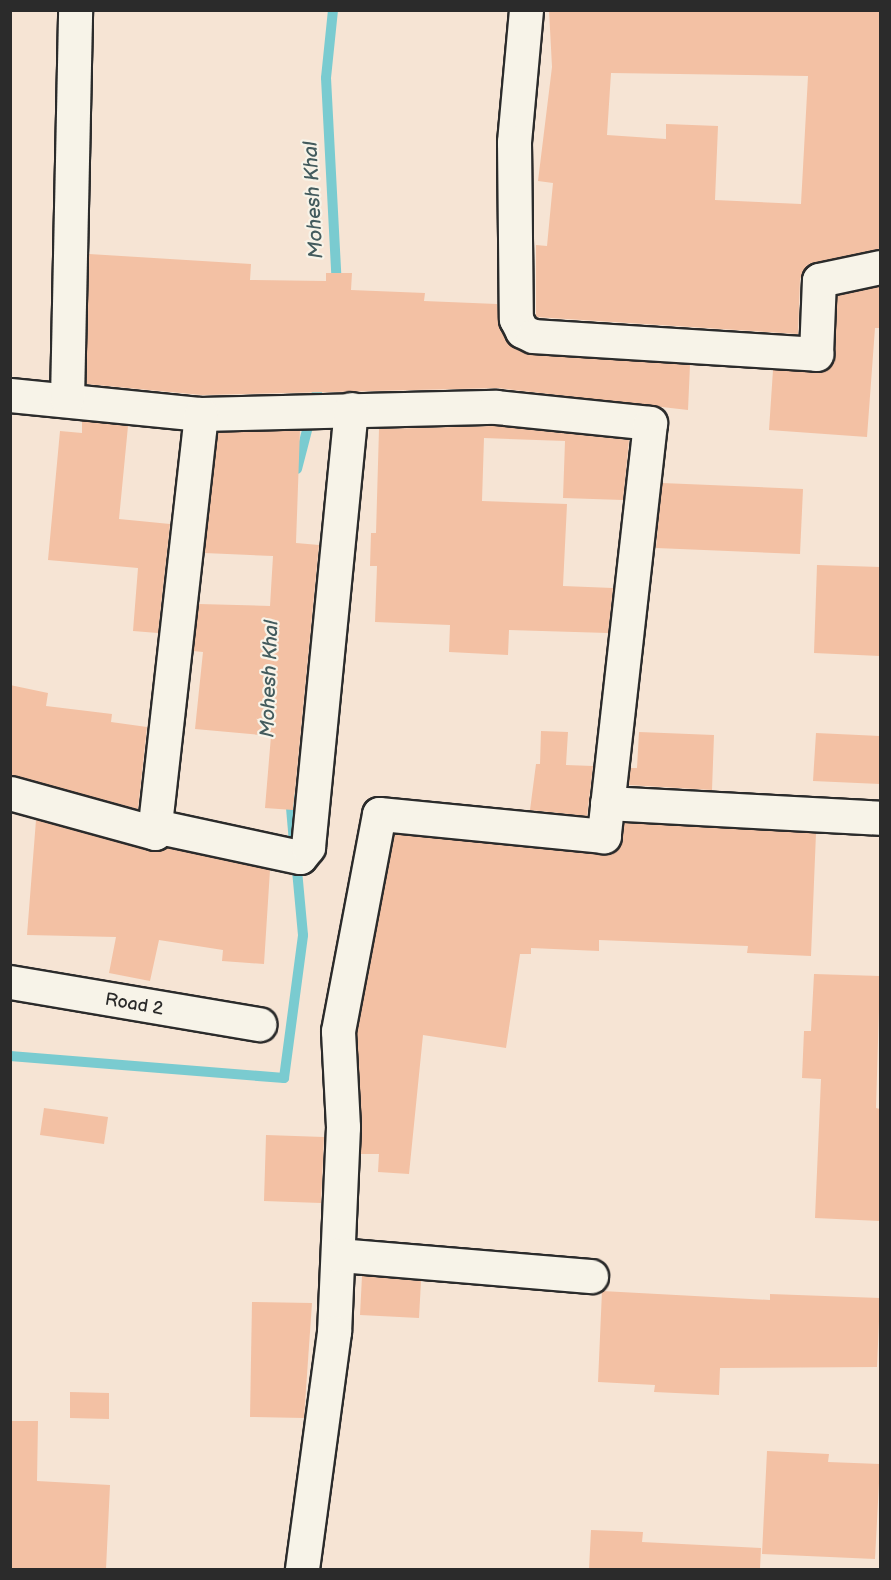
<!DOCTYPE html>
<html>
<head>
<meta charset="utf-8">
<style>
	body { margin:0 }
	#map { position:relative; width:891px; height:1580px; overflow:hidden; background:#f6e4d4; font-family:"Balsamiq Sans",sans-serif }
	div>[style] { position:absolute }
	.stream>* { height:10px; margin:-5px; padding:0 5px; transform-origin:5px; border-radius:5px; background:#7acbd0 }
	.building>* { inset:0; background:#f3c1a4 }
	.roads { filter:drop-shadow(2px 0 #2b2b2b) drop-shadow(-2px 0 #2b2b2b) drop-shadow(0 2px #2b2b2b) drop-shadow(0 -2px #2b2b2b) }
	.minor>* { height:33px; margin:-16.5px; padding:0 16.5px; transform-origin:16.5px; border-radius:16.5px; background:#f7f3e8 }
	span { translate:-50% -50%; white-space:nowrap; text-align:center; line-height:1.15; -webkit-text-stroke:4.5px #f7f3e8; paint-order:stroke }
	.street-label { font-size:18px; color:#2b2b2b }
	.water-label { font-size:20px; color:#435b5d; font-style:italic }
	.frame { position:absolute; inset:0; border:12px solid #2b2b2b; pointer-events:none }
</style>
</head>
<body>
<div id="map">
	<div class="stream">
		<div style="left:333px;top:10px;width:68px;rotate:95.9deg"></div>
		<div style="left:326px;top:78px;width:208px;rotate:87deg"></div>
		<div style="left:297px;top:469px;width:92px;rotate:-75.5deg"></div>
		<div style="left:290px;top:796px;width:47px;rotate:85.1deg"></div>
		<div style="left:10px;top:1056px;width:275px;rotate:4.6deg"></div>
		<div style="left:284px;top:1078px;width:144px;rotate:-82.4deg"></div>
		<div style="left:303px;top:935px;width:76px;rotate:-95.3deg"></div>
	</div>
	<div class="building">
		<div style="clip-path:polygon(evenodd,549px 10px,880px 10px,880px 249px,807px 265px,800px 279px,798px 334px,536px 317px,536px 245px,547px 246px,553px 183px,538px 181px,552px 67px,549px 10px,611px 73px,808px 76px,801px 204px,715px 200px,718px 126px,666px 124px,666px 139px,607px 135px,611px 73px)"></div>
		<div style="clip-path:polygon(89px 254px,251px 264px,250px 280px,326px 281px,326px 273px,352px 273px,351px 290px,425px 293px,424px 301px,497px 304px,505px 339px,526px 353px,690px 365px,688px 410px,498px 388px,202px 395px,86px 384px)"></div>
		<div style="clip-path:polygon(880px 286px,880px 328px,875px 328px,867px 437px,769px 430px,773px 370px,825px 370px,835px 355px,837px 295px)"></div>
		<div style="clip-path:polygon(82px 421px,128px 426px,119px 519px,170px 524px,158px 633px,133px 631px,138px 568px,48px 560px,60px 431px,82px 433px)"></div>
		<div style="clip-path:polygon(495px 426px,629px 440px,623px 500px,563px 498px,565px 441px,484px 438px,482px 501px,567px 504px,563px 586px,613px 588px,608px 633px,509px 630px,508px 655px,449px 652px,450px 625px,375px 622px,377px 566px,370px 566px,371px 533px,376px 533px,379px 429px)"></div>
		<div style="clip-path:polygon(300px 430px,296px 543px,319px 545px,293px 810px,265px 808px,271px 736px,195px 729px,203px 652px,193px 651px,199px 604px,270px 606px,273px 556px,204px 553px,218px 432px)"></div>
		<div style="clip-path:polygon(662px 483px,803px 489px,800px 554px,656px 548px)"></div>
		<div style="clip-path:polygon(817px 565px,880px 567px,880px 656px,814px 653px)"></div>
		<div style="clip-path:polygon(10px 685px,48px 693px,46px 706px,112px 714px,111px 722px,147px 727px,138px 809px,10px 775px)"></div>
		<div style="clip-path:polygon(541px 731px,568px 732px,566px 765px,593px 766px,587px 816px,530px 810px,536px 764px,540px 764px)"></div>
		<div style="clip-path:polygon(639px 732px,714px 735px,712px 790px,628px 785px,630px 768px,637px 768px)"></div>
		<div style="clip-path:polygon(816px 733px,880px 736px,880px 784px,813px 781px)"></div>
		<div style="clip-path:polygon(36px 820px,150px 851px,167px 848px,270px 870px,264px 964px,222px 961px,223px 950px,159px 940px,150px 981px,109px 973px,116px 937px,27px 935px)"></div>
		<div style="clip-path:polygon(624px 823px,816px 833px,811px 956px,747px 953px,748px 946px,599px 940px,599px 951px,531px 948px,531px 954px,520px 954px,506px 1048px,423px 1035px,409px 1174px,378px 1172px,379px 1154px,361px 1154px,357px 1032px,394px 834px,603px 855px,619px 847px)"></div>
		<div style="clip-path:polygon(814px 974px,880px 976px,876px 1108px,880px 1109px,880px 1221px,815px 1218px,821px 1079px,802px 1078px,804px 1031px,811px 1031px)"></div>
		<div style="clip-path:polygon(44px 1108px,108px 1117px,104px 1144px,40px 1135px)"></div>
		<div style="clip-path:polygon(266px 1135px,324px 1137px,321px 1203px,264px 1201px)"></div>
		<div style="clip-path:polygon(362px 1276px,421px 1281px,419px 1318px,360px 1315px)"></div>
		<div style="clip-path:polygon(602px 1291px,770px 1300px,770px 1294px,880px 1298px,877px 1367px,720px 1368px,719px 1395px,654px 1392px,655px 1385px,598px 1382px)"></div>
		<div style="clip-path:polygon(252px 1302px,312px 1303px,304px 1418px,250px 1417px)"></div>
		<div style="clip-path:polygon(70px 1392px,109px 1393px,109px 1419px,70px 1418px)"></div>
		<div style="clip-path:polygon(10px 1421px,38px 1421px,37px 1481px,110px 1485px,106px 1569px,10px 1569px)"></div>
		<div style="clip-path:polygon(767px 1451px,829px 1454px,828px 1462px,880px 1464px,875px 1559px,762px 1554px)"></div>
		<div style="clip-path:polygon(591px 1530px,643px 1532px,642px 1542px,761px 1548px,760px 1569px,589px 1569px)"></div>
	</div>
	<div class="roads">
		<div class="minor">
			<div style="left:526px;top:10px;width:133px;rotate:95.2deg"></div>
			<div style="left:514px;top:142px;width:177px;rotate:89.4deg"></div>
			<div style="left:516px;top:319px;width:13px;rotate:63deg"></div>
			<div style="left:522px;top:331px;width:12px;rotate:24deg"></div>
			<div style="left:533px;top:336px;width:284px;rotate:3.6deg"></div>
			<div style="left:816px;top:354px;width:74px;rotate:-87.7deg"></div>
			<div style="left:819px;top:280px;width:62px;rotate:-12deg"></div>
			<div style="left:10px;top:395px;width:192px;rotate:5.7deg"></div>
			<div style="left:201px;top:414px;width:295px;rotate:-1.4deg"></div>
			<div style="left:496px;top:407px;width:155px;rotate:5.9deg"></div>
			<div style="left:650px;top:423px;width:416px;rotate:96.4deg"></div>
			<div style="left:604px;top:836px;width:226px;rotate:-174.4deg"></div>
			<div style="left:379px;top:814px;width:221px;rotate:100.7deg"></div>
			<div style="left:338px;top:1031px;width:96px;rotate:87deg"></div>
			<div style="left:343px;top:1127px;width:205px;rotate:92.5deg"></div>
			<div style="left:334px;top:1332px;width:240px;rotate:97.7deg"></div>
			<div style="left:67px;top:399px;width:389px;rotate:-88.8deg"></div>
			<div style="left:201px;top:414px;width:415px;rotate:96.4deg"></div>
			<div style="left:155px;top:826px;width:148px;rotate:12.1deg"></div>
			<div style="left:300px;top:857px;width:13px;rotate:-51deg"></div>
			<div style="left:308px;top:847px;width:440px;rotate:-84.4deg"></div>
			<div style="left:10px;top:793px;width:150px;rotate:15.4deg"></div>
			<div style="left:155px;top:833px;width:7px;rotate:-90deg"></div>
			<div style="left:607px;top:803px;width:273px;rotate:3.1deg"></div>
			<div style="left:10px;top:982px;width:253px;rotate:9.6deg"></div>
			<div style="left:339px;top:1255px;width:253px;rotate:4.8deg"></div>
		</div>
	</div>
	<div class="street-label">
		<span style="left:134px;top:1005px;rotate:10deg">Road 2</span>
	</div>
	<div class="water-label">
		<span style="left:314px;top:200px;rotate:-93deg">Mohesh Khal</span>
		<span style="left:270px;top:679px;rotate:-88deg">Mohesh Khal</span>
	</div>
	<div class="frame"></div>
</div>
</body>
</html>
